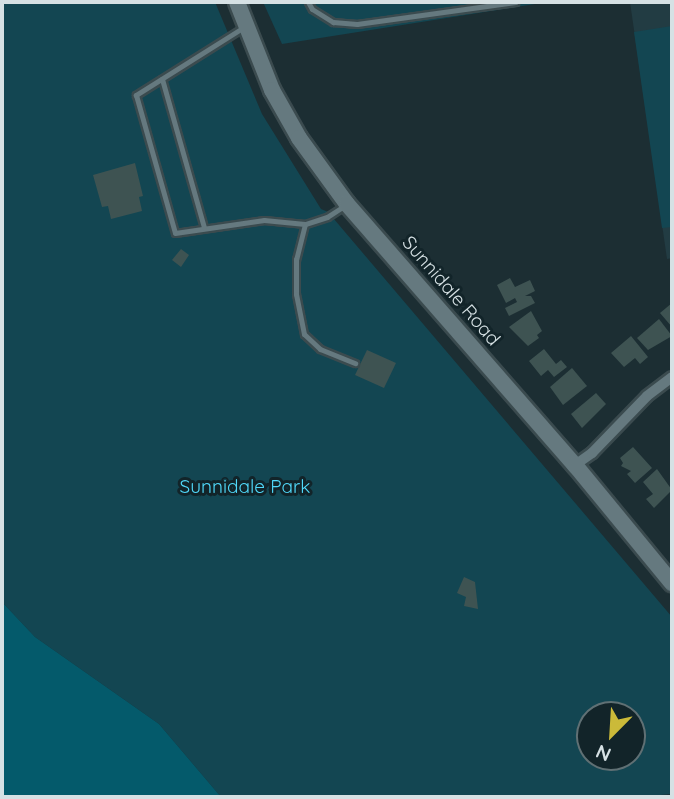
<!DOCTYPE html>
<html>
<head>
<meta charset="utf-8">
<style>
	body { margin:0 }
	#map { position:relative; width:674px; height:799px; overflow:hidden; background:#1c2e33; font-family:Quicksand,sans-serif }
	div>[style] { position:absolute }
	.built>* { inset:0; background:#223c43 }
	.green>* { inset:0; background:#134652 }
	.forest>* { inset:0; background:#045a6b }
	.building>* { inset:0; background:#3e5352 }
	.roads { filter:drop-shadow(2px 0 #3b4b4f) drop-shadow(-2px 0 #3b4b4f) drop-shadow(0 2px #3b4b4f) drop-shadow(0 -2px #3b4b4f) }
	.lane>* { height:5px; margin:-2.5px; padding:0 2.5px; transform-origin:2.5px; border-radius:2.5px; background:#65797f }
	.street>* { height:10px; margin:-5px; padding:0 5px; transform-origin:5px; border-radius:5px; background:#65797f }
	.secondary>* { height:16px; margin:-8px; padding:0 8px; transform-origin:8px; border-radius:8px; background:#65797f }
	span { translate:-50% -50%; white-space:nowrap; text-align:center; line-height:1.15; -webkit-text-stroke:6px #122429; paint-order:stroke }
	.street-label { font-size:19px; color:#d6e1e4 }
	.park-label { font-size:19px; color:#50d9fa }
	.frame { position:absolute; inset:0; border:4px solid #d6e1e4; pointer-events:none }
	.north { position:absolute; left:576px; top:701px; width:70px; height:70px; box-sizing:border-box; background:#122429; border:2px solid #607074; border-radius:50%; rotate:204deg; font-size:19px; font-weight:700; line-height:28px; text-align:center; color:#d6e1e4 }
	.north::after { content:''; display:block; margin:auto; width:24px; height:32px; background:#cbba39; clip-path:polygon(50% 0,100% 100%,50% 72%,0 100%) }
</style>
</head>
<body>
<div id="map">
	<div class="built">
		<div style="clip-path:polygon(630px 2px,672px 2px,672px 258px,667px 259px)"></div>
	</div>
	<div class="green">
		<div style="clip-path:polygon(evenodd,2px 2px,215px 2px,262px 114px,321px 209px,328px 212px,672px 617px,672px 794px,638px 797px,221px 797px,159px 724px,35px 637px,2px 602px,2px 2px,590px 715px,632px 715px,632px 757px,590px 757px,590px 715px)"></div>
		<div style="clip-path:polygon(263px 2px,548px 2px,282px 44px)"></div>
		<div style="clip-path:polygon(672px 26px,672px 227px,662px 228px,634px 32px)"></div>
	</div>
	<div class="forest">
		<div style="clip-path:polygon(2px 602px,35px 637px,159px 724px,221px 797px,2px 797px)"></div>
	</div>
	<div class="building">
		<div style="clip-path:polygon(135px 163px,143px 196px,139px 197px,142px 211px,111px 219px,108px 206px,102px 207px,93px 175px)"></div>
		<div style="clip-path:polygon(181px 249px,189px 255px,181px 267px,172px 260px)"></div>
		<div style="clip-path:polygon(510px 278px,515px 287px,530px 280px,535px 291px,525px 296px,531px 296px,535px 303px,509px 316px,505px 308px,517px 302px,515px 298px,506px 303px,497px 285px)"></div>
		<div style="clip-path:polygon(672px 303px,672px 327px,660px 313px)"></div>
		<div style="clip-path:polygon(531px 311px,542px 331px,537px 335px,539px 338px,528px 346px,509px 327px)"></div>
		<div style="clip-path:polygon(659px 319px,672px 336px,648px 350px,637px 338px)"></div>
		<div style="clip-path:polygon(631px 336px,648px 357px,640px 364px,635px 358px,624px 367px,611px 353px)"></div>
		<div style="clip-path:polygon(544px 349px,556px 364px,561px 360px,567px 367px,554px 377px,548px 370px,541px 376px,529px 361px)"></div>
		<div style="clip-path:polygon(367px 350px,396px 363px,384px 388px,355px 375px)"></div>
		<div style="clip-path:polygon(572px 368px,587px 386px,563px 405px,550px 387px)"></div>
		<div style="clip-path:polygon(596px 393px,606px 404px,582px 428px,571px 414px)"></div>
		<div style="clip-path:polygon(633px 447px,652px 468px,635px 483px,627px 474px,631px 471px,621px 466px,623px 463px,620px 458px)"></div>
		<div style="clip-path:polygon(657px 469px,672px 490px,654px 508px,646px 499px,653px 494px,643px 482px)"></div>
		<div style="clip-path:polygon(464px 577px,475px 582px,478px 609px,464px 606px,466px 597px,457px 593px)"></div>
	</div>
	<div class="roads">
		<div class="lane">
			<div style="left:308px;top:2px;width:8px;rotate:60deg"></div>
			<div style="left:312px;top:9px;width:25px;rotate:32deg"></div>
			<div style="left:333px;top:22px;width:24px;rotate:5deg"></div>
			<div style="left:357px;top:24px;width:160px;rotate:-7.9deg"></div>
			<div style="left:244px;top:27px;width:128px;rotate:147.8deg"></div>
			<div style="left:136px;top:95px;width:143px;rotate:74.2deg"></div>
			<div style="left:175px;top:233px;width:90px;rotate:-8.3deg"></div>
			<div style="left:264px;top:220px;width:41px;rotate:5.6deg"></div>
			<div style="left:162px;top:79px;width:154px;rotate:74.2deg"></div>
			<div style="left:344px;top:206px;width:20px;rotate:147deg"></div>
			<div style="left:327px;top:217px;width:23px;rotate:162deg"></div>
			<div style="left:305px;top:224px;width:36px;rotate:104deg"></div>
			<div style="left:296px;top:259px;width:35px;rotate:90deg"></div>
			<div style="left:296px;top:294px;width:41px;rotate:78.7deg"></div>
			<div style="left:304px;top:334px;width:22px;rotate:43deg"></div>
			<div style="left:320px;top:349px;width:38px;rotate:22deg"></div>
		</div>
		<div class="street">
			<div style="left:575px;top:465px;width:21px;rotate:-35deg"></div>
			<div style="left:592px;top:453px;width:79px;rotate:-46deg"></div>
			<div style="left:647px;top:396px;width:31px;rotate:-37deg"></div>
		</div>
		<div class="secondary">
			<div style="left:237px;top:2px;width:95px;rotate:68.3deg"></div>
			<div style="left:272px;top:90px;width:55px;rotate:60.6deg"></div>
			<div style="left:299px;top:138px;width:82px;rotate:54deg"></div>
			<div style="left:347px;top:204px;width:347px;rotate:48.9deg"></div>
			<div style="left:575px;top:465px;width:153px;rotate:50.6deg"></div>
		</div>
	</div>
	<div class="street-label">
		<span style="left:451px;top:291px;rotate:49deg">Sunnidale Road</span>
	</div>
	<div class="park-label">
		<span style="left:245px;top:487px">Sunnidale Park</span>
	</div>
	<div class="frame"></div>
	<div class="north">N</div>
</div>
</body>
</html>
